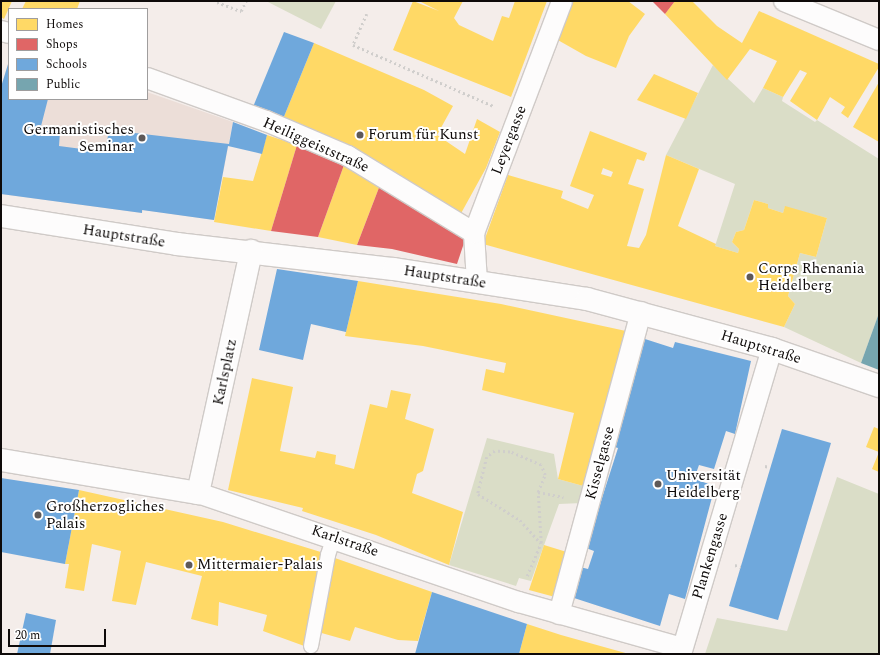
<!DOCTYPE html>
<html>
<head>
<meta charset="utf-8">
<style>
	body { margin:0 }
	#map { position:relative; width:880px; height:655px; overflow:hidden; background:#f4edea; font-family:Spectral,serif }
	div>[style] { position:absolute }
	.built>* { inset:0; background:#ecded8 }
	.green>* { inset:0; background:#daddc7 }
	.homes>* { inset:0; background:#ffd966 }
	.shops>* { inset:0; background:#e06666 }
	.schools>* { inset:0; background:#6fa8dc }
	.public>* { inset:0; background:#76a5af }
	.path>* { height:2.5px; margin-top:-1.25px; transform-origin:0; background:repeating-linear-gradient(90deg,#d0cecc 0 2px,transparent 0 5px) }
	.roads { filter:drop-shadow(1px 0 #cfcac7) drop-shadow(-1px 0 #cfcac7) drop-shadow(0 1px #cfcac7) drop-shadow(0 -1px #cfcac7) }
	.service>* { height:14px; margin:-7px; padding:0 7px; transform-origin:7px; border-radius:7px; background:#fdfcfc }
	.pedestrian>* { height:20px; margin:-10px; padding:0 10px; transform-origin:10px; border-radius:10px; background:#fdfcfc }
	.minor>* { height:22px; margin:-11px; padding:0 11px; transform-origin:11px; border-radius:11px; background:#fdfcfc }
	.dots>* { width:11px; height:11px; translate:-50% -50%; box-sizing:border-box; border:2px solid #fff; border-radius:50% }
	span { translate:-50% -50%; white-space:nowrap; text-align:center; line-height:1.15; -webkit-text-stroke:4px #fff; paint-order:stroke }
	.poi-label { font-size:15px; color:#0e0a09 }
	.right { translate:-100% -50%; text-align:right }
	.left { translate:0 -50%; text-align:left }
	.street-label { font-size:15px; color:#0e0a09 }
	.frame { position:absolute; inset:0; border:2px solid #0e0a09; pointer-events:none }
	.legend { position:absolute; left:8px; top:8px; width:140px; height:92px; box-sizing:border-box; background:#fff; border:1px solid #9f9d9d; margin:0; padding:5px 7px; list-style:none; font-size:12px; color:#0e0a09 }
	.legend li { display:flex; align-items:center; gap:8px; height:20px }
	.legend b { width:20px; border:1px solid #9f9d9d }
	.scale { position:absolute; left:8px; top:629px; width:98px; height:18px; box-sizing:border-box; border:2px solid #0e0a09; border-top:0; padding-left:5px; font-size:12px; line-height:14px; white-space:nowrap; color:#0e0a09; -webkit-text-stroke:3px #fff; paint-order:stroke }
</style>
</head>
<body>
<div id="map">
	<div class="built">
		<div style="clip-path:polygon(9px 60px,9px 99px,147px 99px,147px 92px,233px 122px,214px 220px,143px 210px,142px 213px,1px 194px,1px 87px)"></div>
	</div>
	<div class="green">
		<div style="clip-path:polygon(266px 1px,336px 1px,321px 29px)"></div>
		<div style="clip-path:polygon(713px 65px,754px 103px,763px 88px,783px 97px,782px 101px,815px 122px,817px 120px,879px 159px,879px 313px,861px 363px,784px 327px,795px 304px,788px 296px,800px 253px,816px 257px,827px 218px,785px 207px,783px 213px,768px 208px,768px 204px,754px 200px,744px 230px,736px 232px,732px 242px,739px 249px,738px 253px,715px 246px,735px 184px,666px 155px)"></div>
		<div style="clip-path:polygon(487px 438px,554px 454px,558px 479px,587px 487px,582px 503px,559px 504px,531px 581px,519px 578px,516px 586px,449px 565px)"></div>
		<div style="clip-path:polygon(837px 477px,879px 494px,879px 654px,705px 654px,717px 618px,787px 631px)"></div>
	</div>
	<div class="homes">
		<div style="clip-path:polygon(1px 1px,12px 1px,4px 19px,1px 17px)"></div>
		<div style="clip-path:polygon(26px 1px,80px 1px,77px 9px,22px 9px)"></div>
		<div style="clip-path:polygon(413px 1px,439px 11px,419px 1px,463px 1px,454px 18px,459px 25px,493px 41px,502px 16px,509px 18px,515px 1px,547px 1px,511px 97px,393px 50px)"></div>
		<div style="clip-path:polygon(572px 1px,628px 1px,645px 14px,629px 36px,616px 68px,586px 56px,556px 39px)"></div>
		<div style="clip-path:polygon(675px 1px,692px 1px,717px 26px,742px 43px,759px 11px,879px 64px,879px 67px,848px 118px,841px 113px,845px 107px,830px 97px,817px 120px,790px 101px,807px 73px,800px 70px,783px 97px,763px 88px,777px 61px,750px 49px,727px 80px,665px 14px)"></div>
		<div style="clip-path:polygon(314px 43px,424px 90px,453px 106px,437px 135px,465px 154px,477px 119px,500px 132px,486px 168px,459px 217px,283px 119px)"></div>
		<div style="clip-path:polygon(654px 74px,698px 93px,686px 119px,637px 100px)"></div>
		<div style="clip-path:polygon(879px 82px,879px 142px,853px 127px)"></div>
		<div style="clip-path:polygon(evenodd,590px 131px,647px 153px,644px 161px,637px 159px,628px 184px,644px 189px,627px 246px,639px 248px,646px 235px,666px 155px,699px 169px,678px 226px,716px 244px,715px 246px,738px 253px,739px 249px,732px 242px,736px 232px,744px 230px,754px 200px,768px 204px,768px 208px,783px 213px,785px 206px,827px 218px,816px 257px,800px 253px,788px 296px,795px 304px,784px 327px,483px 244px,508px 175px,563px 191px,561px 198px,588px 209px,594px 195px,570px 186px,590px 131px,603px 168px,613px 172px,611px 177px,601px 174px,603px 168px)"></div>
		<div style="clip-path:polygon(267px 135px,297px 145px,271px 231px,214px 222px,223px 177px,253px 181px)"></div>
		<div style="clip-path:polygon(344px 165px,380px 185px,357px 245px,318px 237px)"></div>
		<div style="clip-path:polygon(358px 281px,501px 304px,626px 331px,587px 487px,558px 479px,574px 413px,482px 390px,486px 369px,504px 373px,506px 363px,423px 346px,345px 336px)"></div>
		<div style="clip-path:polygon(252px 378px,293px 387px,280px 451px,315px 458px,317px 451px,336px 455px,335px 464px,354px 469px,370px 404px,387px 408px,391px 390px,411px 394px,405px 419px,434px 429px,423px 471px,417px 474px,412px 493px,463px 512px,449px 565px,376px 535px,302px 511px,303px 508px,228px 490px)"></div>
		<div style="clip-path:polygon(874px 427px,879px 429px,879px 472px,872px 469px,879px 452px,866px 447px)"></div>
		<div style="clip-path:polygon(79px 490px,223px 522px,324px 553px,307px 647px,263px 631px,267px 615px,219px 602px,218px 626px,191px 619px,202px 576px,146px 562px,136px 605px,112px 601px,121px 551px,92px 544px,84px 591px,65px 588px,69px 564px,65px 564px)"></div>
		<div style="clip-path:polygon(544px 545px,570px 553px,555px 597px,529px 590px)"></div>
		<div style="clip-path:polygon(332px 557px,432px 592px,418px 641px,398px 640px,355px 627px,350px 641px,318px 632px)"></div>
		<div style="clip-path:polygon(527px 624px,561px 635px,629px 654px,519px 654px)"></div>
	</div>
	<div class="shops">
		<div style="clip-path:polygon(652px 1px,675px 1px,665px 14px)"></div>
		<div style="clip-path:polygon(297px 145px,344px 165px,318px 237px,271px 231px)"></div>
		<div style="clip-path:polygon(380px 185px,436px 218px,465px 240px,457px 264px,392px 249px,357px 245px)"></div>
	</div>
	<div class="schools">
		<div style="clip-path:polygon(284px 32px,314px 43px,283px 119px,253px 107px)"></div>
		<div style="clip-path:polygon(9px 61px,9px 99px,48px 99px,40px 130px,60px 132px,59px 146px,105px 152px,109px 130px,229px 144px,233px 122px,267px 135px,262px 154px,228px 146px,214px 220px,142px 210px,142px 213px,1px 194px,1px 87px)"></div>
		<div style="clip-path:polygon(277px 269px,358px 281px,346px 332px,311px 324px,303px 360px,259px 350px)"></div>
		<div style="clip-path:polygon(645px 339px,673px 348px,675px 342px,751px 361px,735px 434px,726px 431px,714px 469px,699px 465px,694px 479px,715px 486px,685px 599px,669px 594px,660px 626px,571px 597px,580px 567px,588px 569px,594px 551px,586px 548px,618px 448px,611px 446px)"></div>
		<div style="clip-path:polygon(782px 429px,831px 443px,778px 620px,729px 606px)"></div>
		<div style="clip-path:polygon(1px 478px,79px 490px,65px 564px,1px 552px)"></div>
		<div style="clip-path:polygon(432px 592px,527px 624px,519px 654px,415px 654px)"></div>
		<div style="clip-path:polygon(26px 613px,56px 620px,50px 654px,17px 654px)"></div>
	</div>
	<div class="public">
		<div style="clip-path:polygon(879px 313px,879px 370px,861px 363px)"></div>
	</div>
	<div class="path">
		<div style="left:217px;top:2px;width:26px;rotate:21deg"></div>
		<div style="left:241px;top:11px;width:11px;rotate:-63deg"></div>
		<div style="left:367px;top:14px;width:34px;rotate:114deg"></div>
		<div style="left:353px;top:45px;width:153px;rotate:23.5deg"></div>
		<div style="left:765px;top:466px;width:5px;rotate:11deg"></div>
		<div style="left:538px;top:492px;width:18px;rotate:-68deg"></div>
		<div style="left:545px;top:475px;width:11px;rotate:-112deg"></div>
		<div style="left:541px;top:465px;width:34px;rotate:-157deg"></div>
		<div style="left:510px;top:452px;width:15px;rotate:-176deg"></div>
		<div style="left:495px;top:451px;width:10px;rotate:143deg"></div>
		<div style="left:487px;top:457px;width:38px;rotate:104deg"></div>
		<div style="left:478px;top:494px;width:49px;rotate:31.8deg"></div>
		<div style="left:520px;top:520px;width:31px;rotate:48deg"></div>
		<div style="left:735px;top:565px;width:6px;rotate:18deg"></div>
		<div style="left:527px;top:576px;width:36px;rotate:-67deg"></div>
		<div style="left:541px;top:543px;width:51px;rotate:-93.4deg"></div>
		<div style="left:538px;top:492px;width:26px;rotate:11deg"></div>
	</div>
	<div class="roads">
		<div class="service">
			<div style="left:311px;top:646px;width:93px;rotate:-79.4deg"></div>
			<div style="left:328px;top:555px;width:19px;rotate:-72deg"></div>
		</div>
		<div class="pedestrian">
			<div style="left:784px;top:1px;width:103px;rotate:22.3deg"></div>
			<div style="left:1px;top:31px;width:8px;rotate:14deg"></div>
			<div style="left:147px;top:78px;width:127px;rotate:19.9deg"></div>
			<div style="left:266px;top:121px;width:89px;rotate:23.1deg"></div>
			<div style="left:348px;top:156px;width:148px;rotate:31.4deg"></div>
			<div style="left:477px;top:282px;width:49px;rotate:-93.5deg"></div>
			<div style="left:474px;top:233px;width:248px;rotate:-69.2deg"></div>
			<div style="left:198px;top:493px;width:339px;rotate:18.8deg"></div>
			<div style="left:519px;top:602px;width:169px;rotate:15.8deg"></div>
			<div style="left:559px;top:614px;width:313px;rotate:-74.8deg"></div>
			<div style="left:681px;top:654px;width:318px;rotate:-73.4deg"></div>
		</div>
		<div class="minor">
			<div style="left:1px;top:216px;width:178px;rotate:9deg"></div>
			<div style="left:177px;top:244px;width:218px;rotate:6.6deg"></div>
			<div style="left:394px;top:269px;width:195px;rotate:8.8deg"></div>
			<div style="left:587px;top:299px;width:192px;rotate:15.1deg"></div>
			<div style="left:772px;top:349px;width:113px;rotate:19.1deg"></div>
			<div style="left:1px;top:460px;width:200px;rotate:9.5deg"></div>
			<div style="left:198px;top:493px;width:248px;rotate:-77.6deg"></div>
		</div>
	</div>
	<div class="dots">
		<div style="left:360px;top:135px;background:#5e5958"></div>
		<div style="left:142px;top:138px;background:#5e5958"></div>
		<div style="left:750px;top:277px;background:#5e5958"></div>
		<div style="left:658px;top:484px;background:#5e5958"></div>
		<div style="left:38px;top:515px;background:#5e5958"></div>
		<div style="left:189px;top:565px;background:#5e5958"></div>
	</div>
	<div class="poi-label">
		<span class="right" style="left:134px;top:138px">Germanistisches<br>Seminar</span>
		<span class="left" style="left:368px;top:135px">Forum für Kunst</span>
		<span class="left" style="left:758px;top:277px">Corps Rhenania<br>Heidelberg</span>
		<span class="left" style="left:666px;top:484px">Universität<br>Heidelberg</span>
		<span class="left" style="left:46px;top:515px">Großherzogliches<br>Palais</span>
		<span class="left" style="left:197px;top:565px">Mittermaier-Palais</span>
	</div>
	<div class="street-label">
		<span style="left:509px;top:140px;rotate:-69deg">Leyergasse</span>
		<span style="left:316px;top:145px;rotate:24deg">Heiliggeiststraße</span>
		<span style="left:124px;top:236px;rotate:9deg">Hauptstraße</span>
		<span style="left:445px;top:277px;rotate:9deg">Hauptstraße</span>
		<span style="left:761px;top:347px;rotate:17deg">Hauptstraße</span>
		<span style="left:225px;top:372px;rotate:-78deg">Karlsplatz</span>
		<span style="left:600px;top:463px;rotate:-75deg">Kisselgasse</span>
		<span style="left:345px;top:541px;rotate:19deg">Karlstraße</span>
		<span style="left:710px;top:556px;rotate:-73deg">Plankengasse</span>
	</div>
	<div class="frame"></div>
	<ul class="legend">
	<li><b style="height:11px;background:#ffd966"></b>Homes</li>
	<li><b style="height:11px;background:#e06666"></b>Shops</li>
	<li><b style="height:11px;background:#6fa8dc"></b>Schools</li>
	<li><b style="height:11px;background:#76a5af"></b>Public</li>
	</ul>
	<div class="scale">20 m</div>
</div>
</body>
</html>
